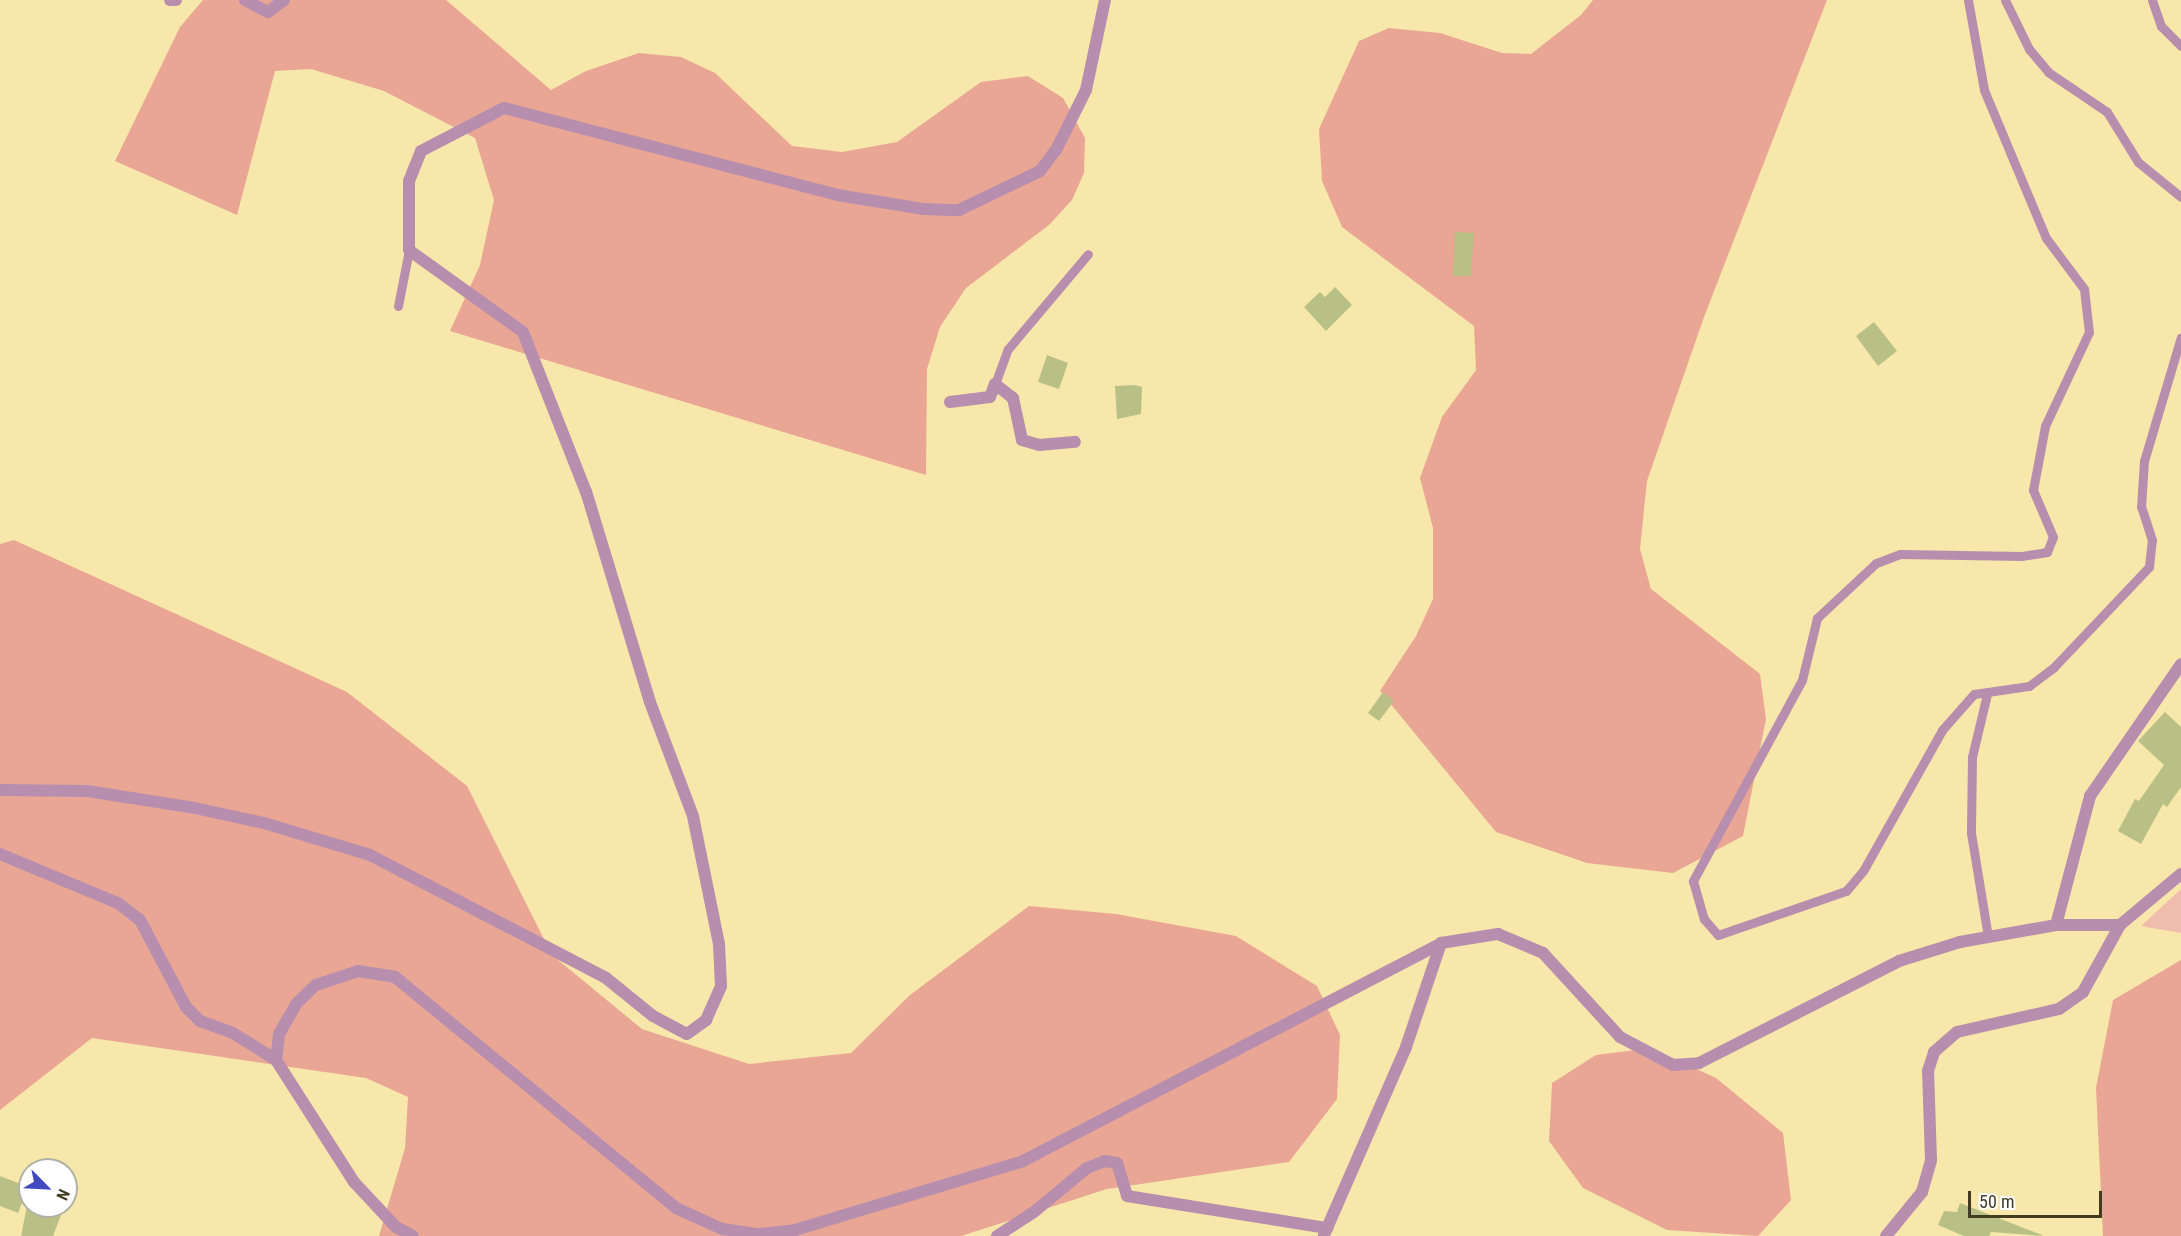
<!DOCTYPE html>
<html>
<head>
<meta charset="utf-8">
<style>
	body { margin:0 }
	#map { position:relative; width:2181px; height:1236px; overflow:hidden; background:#f8e7aa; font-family:"Roboto Condensed",sans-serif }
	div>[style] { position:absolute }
	.green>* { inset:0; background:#f0bcae }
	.forest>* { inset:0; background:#e9a695 }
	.building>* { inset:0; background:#b9c085 }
	.lane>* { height:9px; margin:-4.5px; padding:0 4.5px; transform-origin:4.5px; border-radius:4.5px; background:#b78ead }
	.street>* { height:12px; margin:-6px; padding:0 6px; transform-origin:6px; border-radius:6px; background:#b78ead }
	span { translate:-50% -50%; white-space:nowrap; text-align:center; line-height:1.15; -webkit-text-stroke:4.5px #fff; paint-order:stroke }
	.north { position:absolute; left:18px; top:1158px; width:60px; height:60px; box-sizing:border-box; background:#fff; border:2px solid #b3b1a7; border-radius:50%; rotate:114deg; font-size:16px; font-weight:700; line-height:24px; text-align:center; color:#413b22 }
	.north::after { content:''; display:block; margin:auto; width:21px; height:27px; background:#4249be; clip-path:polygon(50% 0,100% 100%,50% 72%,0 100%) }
	.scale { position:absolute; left:1968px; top:1191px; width:134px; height:27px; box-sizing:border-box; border:3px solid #413b22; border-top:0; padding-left:8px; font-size:18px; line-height:21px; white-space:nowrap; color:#413b22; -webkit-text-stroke:4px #fff; paint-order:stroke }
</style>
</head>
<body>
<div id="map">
	<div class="green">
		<div style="clip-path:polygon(2181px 889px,2181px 933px,2141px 926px)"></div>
	</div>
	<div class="forest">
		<div style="clip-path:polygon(203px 0,446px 0,551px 90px,586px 71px,639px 53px,681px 57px,715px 73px,792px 146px,842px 152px,897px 142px,981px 82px,1028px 76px,1063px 98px,1085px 138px,1084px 173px,1072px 200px,1049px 225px,966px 288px,940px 327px,927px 369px,926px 475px,450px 331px,480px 265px,494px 200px,475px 138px,384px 91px,311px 69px,275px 71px,237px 215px,115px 161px,180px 27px)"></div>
		<div style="clip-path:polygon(1593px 0,1827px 0,1704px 317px,1647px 481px,1640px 549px,1651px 589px,1760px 674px,1766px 719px,1743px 836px,1673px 873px,1587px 863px,1496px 832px,1380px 691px,1416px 636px,1433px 599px,1433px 528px,1420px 478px,1442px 417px,1476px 370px,1474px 326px,1342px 227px,1322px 181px,1319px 129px,1359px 41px,1389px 28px,1440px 33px,1502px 53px,1531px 54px,1581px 15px)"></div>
		<div style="clip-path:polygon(14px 540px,347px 692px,467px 786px,552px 955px,642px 1029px,749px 1064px,851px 1053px,910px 995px,1029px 906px,1116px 914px,1236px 936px,1317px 986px,1340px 1035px,1337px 1099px,1289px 1162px,1107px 1189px,961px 1236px,379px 1236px,405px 1148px,408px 1097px,366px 1078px,92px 1038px,0 1110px,0 544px)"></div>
		<div style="clip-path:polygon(2181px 960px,2181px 1236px,2103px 1236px,2096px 1088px,2113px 1000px)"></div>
		<div style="clip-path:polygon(1651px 1048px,1716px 1078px,1783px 1133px,1791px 1200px,1758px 1236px,1667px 1230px,1583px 1188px,1549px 1141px,1552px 1083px,1596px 1055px)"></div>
	</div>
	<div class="building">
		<div style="clip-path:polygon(1455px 232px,1474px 233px,1471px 276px,1453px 276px)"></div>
		<div style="clip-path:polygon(1335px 287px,1352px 305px,1326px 331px,1304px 307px,1320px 292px,1325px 297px)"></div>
		<div style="clip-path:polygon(1874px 322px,1897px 351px,1878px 366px,1856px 336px)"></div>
		<div style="clip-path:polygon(1047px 355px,1068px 363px,1059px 389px,1038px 382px)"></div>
		<div style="clip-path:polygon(1135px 385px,1142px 387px,1141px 414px,1117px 419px,1115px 386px)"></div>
		<div style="clip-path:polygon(1383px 692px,1394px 701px,1379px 721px,1368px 713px)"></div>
		<div style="clip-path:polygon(2165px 712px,2181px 727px,2181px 787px,2167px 807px,2163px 804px,2141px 844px,2118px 831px,2135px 799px,2139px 801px,2164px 765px,2138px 741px)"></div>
		<div style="clip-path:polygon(0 1176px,28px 1187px,18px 1213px,0 1206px)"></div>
		<div style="clip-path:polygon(1960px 1203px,2042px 1235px,2042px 1236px,1991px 1232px,1989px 1236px,1964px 1236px,1938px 1225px,1944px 1211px,1957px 1212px)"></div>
		<div style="clip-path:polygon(27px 1206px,55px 1206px,53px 1212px,61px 1215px,53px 1236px,21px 1236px)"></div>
	</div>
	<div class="lane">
		<div style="left:1968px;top:0;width:91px;rotate:79.9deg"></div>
		<div style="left:1984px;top:90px;width:160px;rotate:67.3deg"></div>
		<div style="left:2046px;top:238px;width:64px;rotate:53.3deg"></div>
		<div style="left:2084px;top:289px;width:43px;rotate:83.4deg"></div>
		<div style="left:2089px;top:332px;width:104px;rotate:115.1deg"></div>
		<div style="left:2045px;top:426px;width:65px;rotate:100.6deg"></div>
		<div style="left:2033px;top:490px;width:51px;rotate:66.9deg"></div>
		<div style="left:2053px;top:537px;width:16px;rotate:112deg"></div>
		<div style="left:2047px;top:552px;width:25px;rotate:171deg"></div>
		<div style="left:2022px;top:556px;width:122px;rotate:-179.1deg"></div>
		<div style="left:1900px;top:554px;width:26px;rotate:159deg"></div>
		<div style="left:1876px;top:563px;width:81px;rotate:137deg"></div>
		<div style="left:1817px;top:618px;width:64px;rotate:103.6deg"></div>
		<div style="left:1802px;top:680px;width:229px;rotate:118.5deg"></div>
		<div style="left:1693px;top:881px;width:40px;rotate:74deg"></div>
		<div style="left:1704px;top:919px;width:21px;rotate:49deg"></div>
		<div style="left:1718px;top:935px;width:135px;rotate:-19deg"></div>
		<div style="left:1846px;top:891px;width:26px;rotate:-50deg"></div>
		<div style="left:1863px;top:871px;width:162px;rotate:-60.7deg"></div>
		<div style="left:1942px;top:730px;width:48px;rotate:-48.4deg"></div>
		<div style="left:1974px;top:694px;width:56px;rotate:-8.3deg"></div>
		<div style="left:2029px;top:686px;width:31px;rotate:-37deg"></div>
		<div style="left:2054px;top:667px;width:138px;rotate:-46.5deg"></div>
		<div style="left:2149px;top:567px;width:27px;rotate:-84deg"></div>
		<div style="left:2152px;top:540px;width:35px;rotate:-108deg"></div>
		<div style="left:2141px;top:507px;width:46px;rotate:-86.3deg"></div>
		<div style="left:2144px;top:461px;width:129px;rotate:-73.4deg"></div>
		<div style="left:2005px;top:0;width:55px;rotate:63.9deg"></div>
		<div style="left:2029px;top:49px;width:30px;rotate:50deg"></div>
		<div style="left:2048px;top:72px;width:71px;rotate:34.1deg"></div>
		<div style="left:2107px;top:112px;width:59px;rotate:58.2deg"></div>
		<div style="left:2138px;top:162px;width:55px;rotate:39.1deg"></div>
		<div style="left:2152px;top:0;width:28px;rotate:71deg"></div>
		<div style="left:2161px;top:26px;width:28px;rotate:45deg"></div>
		<div style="left:398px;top:306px;width:57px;rotate:-78.9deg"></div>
		<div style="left:995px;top:384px;width:37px;rotate:-70deg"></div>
		<div style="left:1008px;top:349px;width:124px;rotate:-49.9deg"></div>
		<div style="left:1987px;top:694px;width:65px;rotate:103.4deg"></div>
		<div style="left:1972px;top:757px;width:76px;rotate:90.8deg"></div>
		<div style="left:1971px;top:833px;width:105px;rotate:80.7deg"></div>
	</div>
	<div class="street">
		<div style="left:170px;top:0;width:6px"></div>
		<div style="left:245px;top:0;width:26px;rotate:28deg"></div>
		<div style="left:268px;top:12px;width:20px;rotate:-37deg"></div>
		<div style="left:950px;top:402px;width:40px;rotate:-7.1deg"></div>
		<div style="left:990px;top:397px;width:14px;rotate:-69deg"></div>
		<div style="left:995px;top:384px;width:23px;rotate:38deg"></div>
		<div style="left:1013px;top:398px;width:43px;rotate:77.9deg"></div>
		<div style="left:1022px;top:440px;width:18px;rotate:16deg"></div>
		<div style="left:1039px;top:445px;width:36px;rotate:-5deg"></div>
		<div style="left:0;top:790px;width:87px;rotate:0.7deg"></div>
		<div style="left:87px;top:791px;width:109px;rotate:8.9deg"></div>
		<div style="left:195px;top:808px;width:71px;rotate:12.3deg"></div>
		<div style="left:264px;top:823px;width:111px;rotate:16.8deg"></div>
		<div style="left:370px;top:855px;width:266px;rotate:27.5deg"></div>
		<div style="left:606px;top:978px;width:60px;rotate:39deg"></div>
		<div style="left:653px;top:1016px;width:38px;rotate:28deg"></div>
		<div style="left:687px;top:1034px;width:24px;rotate:-36deg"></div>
		<div style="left:706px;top:1020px;width:37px;rotate:-66deg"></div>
		<div style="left:721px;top:986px;width:42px;rotate:-92.7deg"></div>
		<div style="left:719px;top:944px;width:131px;rotate:-101.5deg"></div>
		<div style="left:693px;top:816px;width:122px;rotate:-110.7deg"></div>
		<div style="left:650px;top:702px;width:220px;rotate:-106.9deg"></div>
		<div style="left:586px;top:492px;width:172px;rotate:-111.5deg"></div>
		<div style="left:523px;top:332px;width:140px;rotate:-144.3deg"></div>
		<div style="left:409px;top:250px;width:69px;rotate:-90deg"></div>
		<div style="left:409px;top:181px;width:32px;rotate:-68deg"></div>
		<div style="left:421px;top:151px;width:93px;rotate:-27.4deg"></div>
		<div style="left:504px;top:108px;width:344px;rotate:14.6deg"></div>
		<div style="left:837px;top:195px;width:87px;rotate:9.2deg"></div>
		<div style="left:923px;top:209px;width:36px;rotate:2deg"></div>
		<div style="left:959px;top:210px;width:90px;rotate:-25.7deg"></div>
		<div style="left:1040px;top:171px;width:26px;rotate:-53deg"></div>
		<div style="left:1056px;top:150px;width:67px;rotate:-63.4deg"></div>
		<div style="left:1086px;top:90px;width:92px;rotate:-78.1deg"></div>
		<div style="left:0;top:854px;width:128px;rotate:22.6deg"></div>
		<div style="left:118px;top:903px;width:28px;rotate:38deg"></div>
		<div style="left:140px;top:920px;width:98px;rotate:62.1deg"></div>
		<div style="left:186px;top:1007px;width:20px;rotate:45deg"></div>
		<div style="left:200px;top:1021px;width:35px;rotate:20deg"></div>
		<div style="left:233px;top:1033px;width:51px;rotate:32.1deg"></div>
		<div style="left:276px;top:1060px;width:145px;rotate:57.4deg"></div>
		<div style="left:354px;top:1182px;width:62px;rotate:47deg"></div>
		<div style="left:396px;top:1227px;width:19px;rotate:28deg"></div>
		<div style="left:2056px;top:925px;width:133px;rotate:-75.2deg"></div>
		<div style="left:2090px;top:796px;width:160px;rotate:-55.4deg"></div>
		<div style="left:276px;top:1060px;width:26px;rotate:-83deg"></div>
		<div style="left:279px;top:1034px;width:34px;rotate:-60deg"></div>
		<div style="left:296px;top:1004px;width:28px;rotate:-44deg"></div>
		<div style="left:316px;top:985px;width:44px;rotate:-18.4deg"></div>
		<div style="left:358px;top:971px;width:37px;rotate:9deg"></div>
		<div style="left:395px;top:977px;width:364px;rotate:39.4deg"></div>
		<div style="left:676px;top:1208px;width:51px;rotate:24.5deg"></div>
		<div style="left:722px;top:1229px;width:37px;rotate:8deg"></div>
		<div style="left:759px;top:1234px;width:36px;rotate:-6deg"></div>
		<div style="left:795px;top:1230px;width:238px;rotate:-16.8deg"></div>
		<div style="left:1023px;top:1161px;width:471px;rotate:-27.5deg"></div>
		<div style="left:1441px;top:943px;width:58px;rotate:-9deg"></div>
		<div style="left:1498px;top:934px;width:49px;rotate:22.9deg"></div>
		<div style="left:1543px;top:953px;width:114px;rotate:47.5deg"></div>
		<div style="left:1620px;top:1037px;width:60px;rotate:27.8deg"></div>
		<div style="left:1673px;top:1065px;width:26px;rotate:-4deg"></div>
		<div style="left:1699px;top:1063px;width:225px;rotate:-27deg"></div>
		<div style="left:1899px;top:961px;width:64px;rotate:-17.3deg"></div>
		<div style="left:1960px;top:942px;width:97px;rotate:-10deg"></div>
		<div style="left:2056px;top:925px;width:64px"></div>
		<div style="left:1324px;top:1235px;width:205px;rotate:-66.4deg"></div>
		<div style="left:1406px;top:1047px;width:110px;rotate:-71.4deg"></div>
		<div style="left:997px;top:1236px;width:44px;rotate:-33deg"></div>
		<div style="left:1034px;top:1212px;width:69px;rotate:-39.7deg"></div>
		<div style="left:1087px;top:1168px;width:19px;rotate:-21deg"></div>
		<div style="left:1105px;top:1161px;width:12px;rotate:9deg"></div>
		<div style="left:1117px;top:1163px;width:34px;rotate:73deg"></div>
		<div style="left:1127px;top:1196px;width:203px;rotate:9.1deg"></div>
		<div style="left:1886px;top:1236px;width:57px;rotate:-50.7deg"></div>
		<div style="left:1922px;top:1192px;width:33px;rotate:-74deg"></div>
		<div style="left:1931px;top:1160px;width:89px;rotate:-91.9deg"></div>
		<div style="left:1928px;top:1071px;width:20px;rotate:-72deg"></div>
		<div style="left:1934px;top:1052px;width:30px;rotate:-41deg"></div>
		<div style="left:1957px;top:1032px;width:105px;rotate:-12.7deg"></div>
		<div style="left:2059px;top:1009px;width:29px;rotate:-35deg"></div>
		<div style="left:2083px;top:992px;width:77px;rotate:-61.1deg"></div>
		<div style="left:2120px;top:925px;width:80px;rotate:-39.9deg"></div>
	</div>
	<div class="north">N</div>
	<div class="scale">50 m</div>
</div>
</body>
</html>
